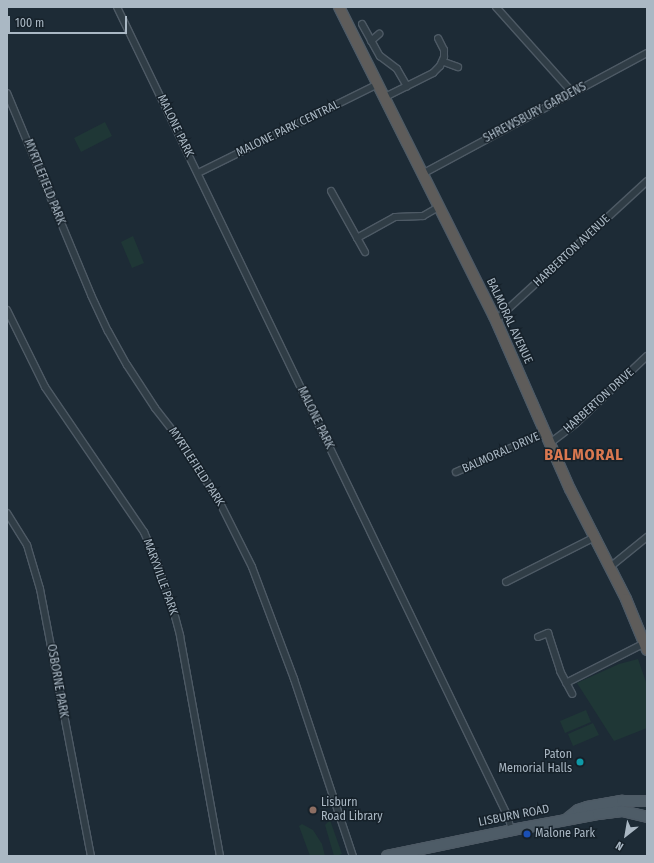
<!DOCTYPE html>
<html>
<head>
<meta charset="utf-8">
<style>
	body { margin:0 }
	#map { position:relative; width:654px; height:863px; overflow:hidden; background:#1d2b36; font-family:"Fira Sans Condensed",sans-serif }
	div>[style] { position:absolute }
	.green>* { inset:0; background:#1f3736 }
	.roads { filter:drop-shadow(1px 0 #4e5a65) drop-shadow(-1px 0 #4e5a65) drop-shadow(0 1px #4e5a65) drop-shadow(0 -1px #4e5a65) }
	.pedestrian>* { height:4.5px; margin:-2.25px; padding:0 2.25px; transform-origin:2.25px; border-radius:2.25px; background:#303d46 }
	.minor>* { height:6px; margin:-3px; padding:0 3px; transform-origin:3px; border-radius:3px; background:#303d46 }
	.primary>* { height:10px; margin:-5px; padding:0 5px; transform-origin:5px; border-radius:5px; background:#4e5c67 }
	.trunk>* { height:10px; margin:-5px; padding:0 5px; transform-origin:5px; border-radius:5px; background:#5e5c5a }
	.dots>* { width:11px; height:11px; translate:-50% -50%; box-sizing:border-box; border:2px solid #16212a; border-radius:50% }
	span { translate:-50% -50%; white-space:nowrap; text-align:center; line-height:1.15; -webkit-text-stroke:3px #16212a; paint-order:stroke }
	.street-label { font-size:12px; color:#aab8c4 }
	.poi-label { font-size:12px; color:#aab8c4 }
	.right { translate:-100% -50%; text-align:right }
	.left { translate:0 -50%; text-align:left }
	.district-label { font-size:16px; color:#d97850; font-weight:700; letter-spacing:1px }
	.frame { position:absolute; inset:0; border:8px solid #aab8c4; pointer-events:none }
	.north { position:absolute; left:606px; top:815px; width:40px; height:40px; -webkit-text-stroke:3px #16212a; paint-order:stroke; rotate:211deg; font-size:11px; font-weight:700; line-height:16px; text-align:center; color:#aab8c4 }
	.north::after { content:''; display:block; margin:auto; width:14px; height:18px; background:#aab8c4; clip-path:polygon(50% 0,100% 100%,50% 72%,0 100%) }
	.scale { position:absolute; left:8px; top:16px; width:119px; height:18px; box-sizing:border-box; border:2px solid #aab8c4; border-top:0; padding-left:5px; font-size:12px; line-height:14px; white-space:nowrap; color:#aab8c4; -webkit-text-stroke:3px #16212a; paint-order:stroke }
</style>
</head>
<body>
<div id="map">
	<div class="green">
		<div style="clip-path:polygon(105px 122px,112px 136px,81px 152px,74px 138px)"></div>
		<div style="clip-path:polygon(133px 236px,144px 263px,132px 268px,121px 242px)"></div>
		<div style="clip-path:polygon(638px 659px,647px 685px,647px 728px,614px 741px,577px 683px,619px 664px)"></div>
		<div style="clip-path:polygon(586px 710px,591px 722px,565px 733px,560px 721px)"></div>
		<div style="clip-path:polygon(593px 723px,599px 735px,573px 746px,568px 734px)"></div>
		<div style="clip-path:polygon(330px 820px,342px 854px,336px 856px,334px 856px,325px 825px)"></div>
		<div style="clip-path:polygon(302px 824px,313px 830px,322px 844px,325px 856px,310px 856px,299px 826px)"></div>
	</div>
	<div class="roads">
		<div class="pedestrian">
			<div style="left:507px;top:815px;width:16px;rotate:72deg"></div>
		</div>
		<div class="minor">
			<div style="left:117px;top:7px;width:897px;rotate:64.23deg"></div>
			<div style="left:496px;top:7px;width:115px;rotate:48.2deg"></div>
			<div style="left:362px;top:24px;width:37px;rotate:61deg"></div>
			<div style="left:380px;top:56px;width:21px;rotate:37deg"></div>
			<div style="left:397px;top:69px;width:20px;rotate:60deg"></div>
			<div style="left:371px;top:41px;width:11px;rotate:-41deg"></div>
			<div style="left:444px;top:62px;width:15px;rotate:20deg"></div>
			<div style="left:7px;top:93px;width:219px;rotate:67.4deg"></div>
			<div style="left:91px;top:295px;width:40px;rotate:65deg"></div>
			<div style="left:108px;top:331px;width:39px;rotate:61deg"></div>
			<div style="left:127px;top:365px;width:51px;rotate:56.9deg"></div>
			<div style="left:155px;top:408px;width:39px;rotate:52deg"></div>
			<div style="left:179px;top:439px;width:72px;rotate:57deg"></div>
			<div style="left:218px;top:499px;width:76px;rotate:63.4deg"></div>
			<div style="left:252px;top:567px;width:120px;rotate:69.4deg"></div>
			<div style="left:294px;top:679px;width:187px;rotate:71.6deg"></div>
			<div style="left:385px;top:97px;width:54px;rotate:-26.6deg"></div>
			<div style="left:433px;top:73px;width:10px;rotate:-45deg"></div>
			<div style="left:440px;top:66px;width:10px;rotate:-66deg"></div>
			<div style="left:444px;top:57px;width:7px;rotate:-90deg"></div>
			<div style="left:444px;top:50px;width:13px;rotate:-117deg"></div>
			<div style="left:198px;top:173px;width:201px;rotate:-26.3deg"></div>
			<div style="left:424px;top:173px;width:253px;rotate:-28.3deg"></div>
			<div style="left:331px;top:191px;width:70px;rotate:60.9deg"></div>
			<div style="left:357px;top:238px;width:43px;rotate:-28.9deg"></div>
			<div style="left:395px;top:217px;width:28px;rotate:-2deg"></div>
			<div style="left:423px;top:216px;width:20px;rotate:-30deg"></div>
			<div style="left:7px;top:310px;width:86px;rotate:63.7deg"></div>
			<div style="left:45px;top:387px;width:176px;rotate:55.7deg"></div>
			<div style="left:144px;top:532px;width:30px;rotate:67deg"></div>
			<div style="left:156px;top:560px;width:52px;rotate:70.9deg"></div>
			<div style="left:173px;top:609px;width:28px;rotate:75deg"></div>
			<div style="left:180px;top:636px;width:224px;rotate:79.7deg"></div>
			<div style="left:496px;top:320px;width:205px;rotate:-42.6deg"></div>
			<div style="left:550px;top:443px;width:31px;rotate:-37deg"></div>
			<div style="left:575px;top:424px;width:99px;rotate:-43.4deg"></div>
			<div style="left:456px;top:472px;width:97px;rotate:-23.7deg"></div>
			<div style="left:7px;top:513px;width:38px;rotate:58deg"></div>
			<div style="left:27px;top:545px;width:46px;rotate:73.5deg"></div>
			<div style="left:40px;top:589px;width:272px;rotate:79.2deg"></div>
			<div style="left:610px;top:567px;width:48px;rotate:-39deg"></div>
			<div style="left:506px;top:582px;width:100px;rotate:-26.8deg"></div>
			<div style="left:538px;top:637px;width:11px;rotate:-22deg"></div>
			<div style="left:548px;top:633px;width:40px;rotate:72deg"></div>
			<div style="left:560px;top:671px;width:26px;rotate:62deg"></div>
			<div style="left:566px;top:683px;width:89px;rotate:-26.9deg"></div>
		</div>
		<div class="primary">
			<div style="left:567px;top:819px;width:14px;rotate:-39deg"></div>
			<div style="left:578px;top:810px;width:9px;rotate:-18deg"></div>
			<div style="left:587px;top:807px;width:36px;rotate:-10deg"></div>
			<div style="left:622px;top:801px;width:25px"></div>
			<div style="left:387px;top:856px;width:128px;rotate:-11.7deg"></div>
			<div style="left:512px;top:830px;width:87px;rotate:-10.5deg"></div>
			<div style="left:598px;top:814px;width:24px;rotate:-7deg"></div>
			<div style="left:622px;top:811px;width:26px;rotate:13deg"></div>
		</div>
		<div class="trunk">
			<div style="left:339px;top:7px;width:346px;rotate:63.4deg"></div>
			<div style="left:494px;top:316px;width:189px;rotate:66.3deg"></div>
			<div style="left:570px;top:489px;width:123px;rotate:63deg"></div>
			<div style="left:626px;top:599px;width:55px;rotate:67.6deg"></div>
		</div>
	</div>
	<div class="dots">
		<div style="left:580px;top:762px;background:#0f9aa8"></div>
		<div style="left:313px;top:810px;background:#8d6e63"></div>
		<div style="left:527px;top:834px;background:#1a4fb4"></div>
	</div>
	<div class="street-label">
		<span style="left:535px;top:113px;rotate:-28deg">SHREWSBURY GARDENS</span>
		<span style="left:175px;top:126px;rotate:64deg">MALONE PARK</span>
		<span style="left:288px;top:129px;rotate:-26deg">MALONE PARK CENTRAL</span>
		<span style="left:44px;top:182px;rotate:68deg">MYRTLEFIELD PARK</span>
		<span style="left:572px;top:251px;rotate:-43deg">HARBERTON AVENUE</span>
		<span style="left:509px;top:321px;rotate:65deg">BALMORAL AVENUE</span>
		<span style="left:599px;top:401px;rotate:-42deg">HARBERTON DRIVE</span>
		<span style="left:315px;top:418px;rotate:64deg">MALONE PARK</span>
		<span style="left:501px;top:453px;rotate:-24deg">BALMORAL DRIVE</span>
		<span style="left:196px;top:467px;rotate:57deg">MYRTLEFIELD PARK</span>
		<span style="left:160px;top:577px;rotate:70deg">MARYVILLE PARK</span>
		<span style="left:57px;top:681px;rotate:80deg">OSBORNE PARK</span>
		<span style="left:514px;top:816px;rotate:-11deg">LISBURN ROAD</span>
	</div>
	<div class="poi-label">
		<span class="right" style="left:572px;top:762px">Paton<br>Memorial Halls</span>
		<span class="left" style="left:321px;top:810px">Lisburn<br>Road Library</span>
		<span class="left" style="left:535px;top:834px">Malone Park</span>
	</div>
	<div class="district-label">
		<span style="left:584px;top:455px">BALMORAL</span>
	</div>
	<div class="frame"></div>
	<div class="north">N</div>
	<div class="scale">100 m</div>
</div>
</body>
</html>
